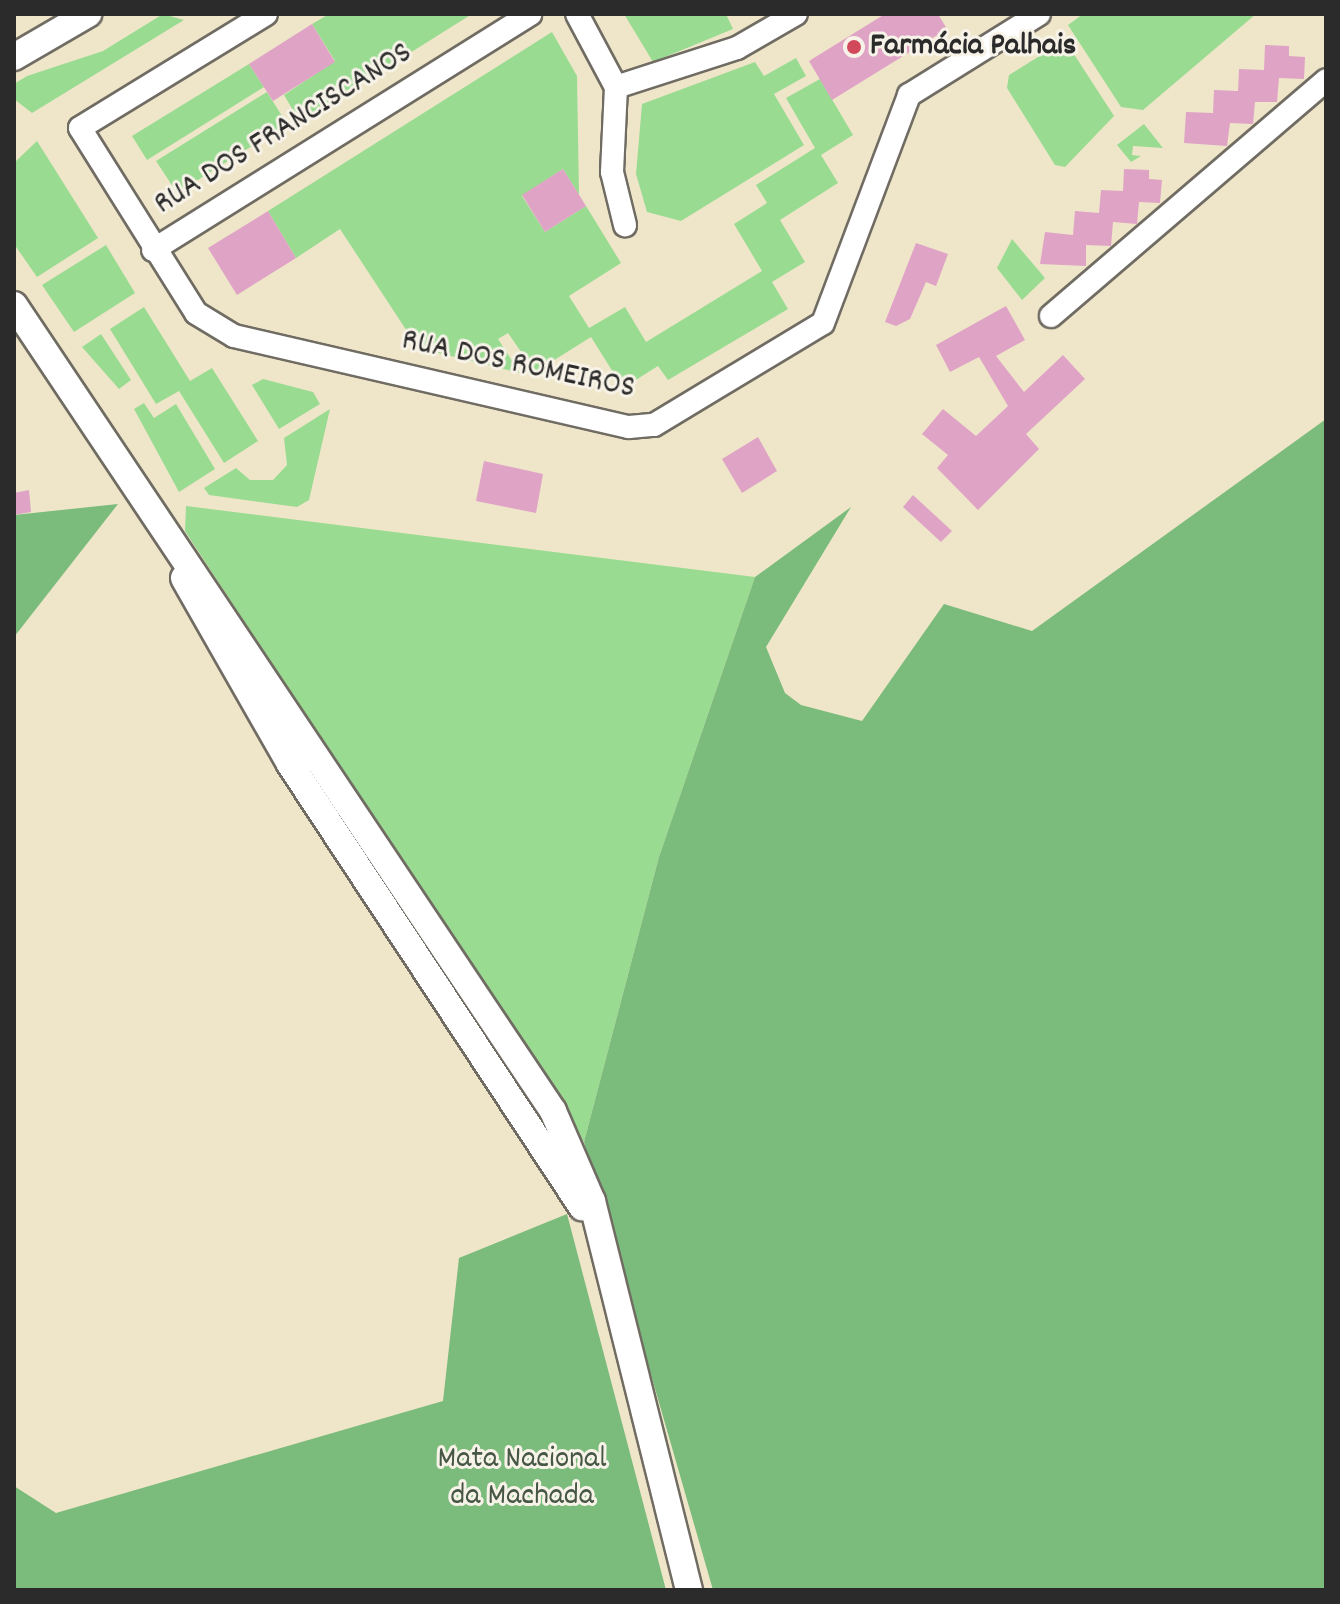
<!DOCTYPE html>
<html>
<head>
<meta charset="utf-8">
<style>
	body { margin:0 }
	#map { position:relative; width:1340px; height:1604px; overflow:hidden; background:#efe6ca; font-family:Dekko,sans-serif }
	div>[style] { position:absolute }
	.green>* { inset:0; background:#9adb92 }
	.forest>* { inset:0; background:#7bbb7c }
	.building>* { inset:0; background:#dfa3c5 }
	.roads { filter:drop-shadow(2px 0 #706c63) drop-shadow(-2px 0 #706c63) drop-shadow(0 2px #706c63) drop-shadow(0 -2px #706c63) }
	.minor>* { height:22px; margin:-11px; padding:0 11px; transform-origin:11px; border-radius:11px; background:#fff }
	.major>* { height:26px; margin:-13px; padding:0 13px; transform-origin:13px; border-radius:13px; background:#fff }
	.dots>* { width:22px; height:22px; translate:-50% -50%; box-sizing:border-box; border:4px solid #f7f3e8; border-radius:50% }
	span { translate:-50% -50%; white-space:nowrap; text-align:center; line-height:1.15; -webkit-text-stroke:6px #f7f3e8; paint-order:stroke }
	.poi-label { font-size:32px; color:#2b2b2b; font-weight:700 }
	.left { translate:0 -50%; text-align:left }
	.street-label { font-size:32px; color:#2b2b2b }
	.park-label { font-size:32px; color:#475745 }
	.frame { position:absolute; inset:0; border:16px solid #2b2b2b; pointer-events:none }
</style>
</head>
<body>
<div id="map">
	<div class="green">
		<div style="clip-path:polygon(163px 14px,184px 20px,32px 113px,14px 99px,14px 84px,27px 76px,103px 51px)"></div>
		<div style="clip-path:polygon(329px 14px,472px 14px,300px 122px,284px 95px,335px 61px,312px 24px)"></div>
		<div style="clip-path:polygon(624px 14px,726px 14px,733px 29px,653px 62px)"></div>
		<div style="clip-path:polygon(1083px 14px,1256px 14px,1143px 110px,1121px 107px,1068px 25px)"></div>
		<div style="clip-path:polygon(552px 32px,577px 76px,579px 195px,563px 169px,522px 196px,545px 232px,586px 206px,621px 263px,569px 296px,589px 328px,625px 307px,646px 342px,762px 271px,734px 224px,767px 203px,756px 185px,815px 148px,786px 98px,820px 79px,853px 135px,821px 155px,838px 183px,780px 220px,805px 262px,772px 282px,788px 309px,668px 380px,658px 366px,623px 388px,591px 337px,535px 372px,508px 333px,498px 339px,520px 373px,418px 348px,340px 229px,296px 258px,268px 211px)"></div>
		<div style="clip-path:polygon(1057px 45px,1070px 48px,1114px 116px,1065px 167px,1055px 165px,1007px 88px,1009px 75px)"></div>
		<div style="clip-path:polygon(796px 58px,806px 76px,774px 94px,804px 145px,681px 221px,647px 212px,636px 174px,642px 104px,755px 62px,764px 76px)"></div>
		<div style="clip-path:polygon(249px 64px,264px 87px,147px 160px,132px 136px)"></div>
		<div style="clip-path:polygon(267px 92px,287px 124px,177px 193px,156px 161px)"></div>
		<div style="clip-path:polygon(1144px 124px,1163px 148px,1133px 146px,1132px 155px,1141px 156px,1131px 162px,1117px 145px)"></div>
		<div style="clip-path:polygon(37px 141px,98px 238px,37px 277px,14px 244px,14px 163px)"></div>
		<div style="clip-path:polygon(1012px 239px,1045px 278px,1022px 300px,997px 268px)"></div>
		<div style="clip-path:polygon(106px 245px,135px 293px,74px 332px,42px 285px)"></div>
		<div style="clip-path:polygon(144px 307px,190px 381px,212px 368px,258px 441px,224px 463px,179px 391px,156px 404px,110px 329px)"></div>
		<div style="clip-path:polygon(101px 334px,131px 380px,119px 389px,82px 347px)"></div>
		<div style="clip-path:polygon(263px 379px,313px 392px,320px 404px,279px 429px,252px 385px)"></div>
		<div style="clip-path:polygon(144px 403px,154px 418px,176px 404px,215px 469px,179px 492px,134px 409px)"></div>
		<div style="clip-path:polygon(330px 409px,309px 500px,297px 507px,209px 495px,204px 488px,236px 468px,250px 480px,273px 480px,287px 465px,284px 438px)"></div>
		<div style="clip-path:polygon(186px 506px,755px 577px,659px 857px,584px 1142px,185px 531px)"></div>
	</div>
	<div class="forest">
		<div style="clip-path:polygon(1326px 419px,1326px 1590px,713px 1590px,584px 1142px,659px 857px,755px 577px,851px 507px,766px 647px,785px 693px,801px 705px,862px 721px,944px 604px,1032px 631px)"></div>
		<div style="clip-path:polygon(118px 504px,14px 637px,14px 515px)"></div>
		<div style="clip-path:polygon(567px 1214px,666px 1590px,14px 1590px,14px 1486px,56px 1513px,443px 1401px,459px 1258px)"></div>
	</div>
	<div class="building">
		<div style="clip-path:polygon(885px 14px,938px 14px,947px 29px,832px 100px,809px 61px)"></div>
		<div style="clip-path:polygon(312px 24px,335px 62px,273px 101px,249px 64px)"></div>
		<div style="clip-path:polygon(1265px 45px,1289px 46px,1289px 56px,1305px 57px,1304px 79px,1279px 78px,1277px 102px,1255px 102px,1253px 124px,1230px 123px,1227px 146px,1184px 143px,1186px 112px,1213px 113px,1214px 90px,1238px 91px,1239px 69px,1264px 70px)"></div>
		<div style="clip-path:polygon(563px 169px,586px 206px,545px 232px,522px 195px)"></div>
		<div style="clip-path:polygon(1124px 169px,1149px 170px,1149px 179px,1162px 180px,1160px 203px,1139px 202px,1137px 224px,1113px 222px,1111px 246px,1086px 245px,1086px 266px,1040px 264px,1045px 232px,1073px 235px,1075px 211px,1099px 213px,1101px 190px,1123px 191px)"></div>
		<div style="clip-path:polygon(268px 211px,296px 258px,237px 295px,208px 248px)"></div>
		<div style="clip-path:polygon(916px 243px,948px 254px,936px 286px,926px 282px,910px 319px,896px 326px,885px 322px)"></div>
		<div style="clip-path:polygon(1006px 306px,1025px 340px,996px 356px,1024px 392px,1063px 355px,1085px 379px,1026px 434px,1039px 449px,978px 510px,937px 468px,948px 455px,922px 434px,943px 409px,976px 436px,1008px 406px,979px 357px,950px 372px,936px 345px)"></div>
		<div style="clip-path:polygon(758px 437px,777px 471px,742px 493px,722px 459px)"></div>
		<div style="clip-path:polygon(484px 461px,543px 474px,536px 513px,476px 501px)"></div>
		<div style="clip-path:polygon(29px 490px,31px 512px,14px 515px,14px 493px)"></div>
		<div style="clip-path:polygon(913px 495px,952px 531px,941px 542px,903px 507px)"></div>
	</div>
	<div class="roads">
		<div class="minor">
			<div style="left:266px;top:14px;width:218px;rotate:148.5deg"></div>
			<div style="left:80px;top:128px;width:218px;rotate:57.9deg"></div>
			<div style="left:196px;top:313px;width:44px;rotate:31.2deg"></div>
			<div style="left:234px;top:336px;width:405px;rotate:13deg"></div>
			<div style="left:629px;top:427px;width:25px;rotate:-5deg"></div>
			<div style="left:654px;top:425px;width:197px;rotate:-31.1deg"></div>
			<div style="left:823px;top:323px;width:244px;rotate:-69.3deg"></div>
			<div style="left:909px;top:95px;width:153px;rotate:-31.9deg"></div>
			<div style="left:577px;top:14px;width:83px;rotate:61.9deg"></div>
			<div style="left:616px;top:87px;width:85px;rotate:92.7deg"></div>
			<div style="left:612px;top:172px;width:55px;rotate:76.2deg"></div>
			<div style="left:616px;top:87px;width:127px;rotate:-17.9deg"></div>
			<div style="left:737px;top:48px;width:68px;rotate:-30deg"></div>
			<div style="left:153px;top:250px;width:445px;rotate:-32deg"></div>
			<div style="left:1051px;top:316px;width:362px;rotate:-40.6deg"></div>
		</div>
		<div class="major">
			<div style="left:14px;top:57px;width:86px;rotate:-30.2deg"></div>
			<div style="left:14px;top:305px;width:970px;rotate:56.23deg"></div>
			<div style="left:553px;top:1111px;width:98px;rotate:66.6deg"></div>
			<div style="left:592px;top:1201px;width:401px;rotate:76deg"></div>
			<div style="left:184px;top:578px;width:214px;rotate:60.3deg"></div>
			<div style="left:290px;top:764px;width:531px;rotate:56.61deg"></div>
		</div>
	</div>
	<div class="dots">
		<div style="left:854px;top:47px;background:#d1495b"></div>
	</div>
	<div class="poi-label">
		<span class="left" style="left:870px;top:47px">Farmácia Palhais</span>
	</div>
	<div class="street-label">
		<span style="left:284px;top:130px;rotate:-32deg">RUA DOS FRANCISCANOS</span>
		<span style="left:518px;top:366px;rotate:12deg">RUA DOS ROMEIROS</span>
	</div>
	<div class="park-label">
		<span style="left:522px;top:1479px">Mata Nacional<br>da Machada</span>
	</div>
	<div class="frame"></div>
</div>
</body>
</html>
